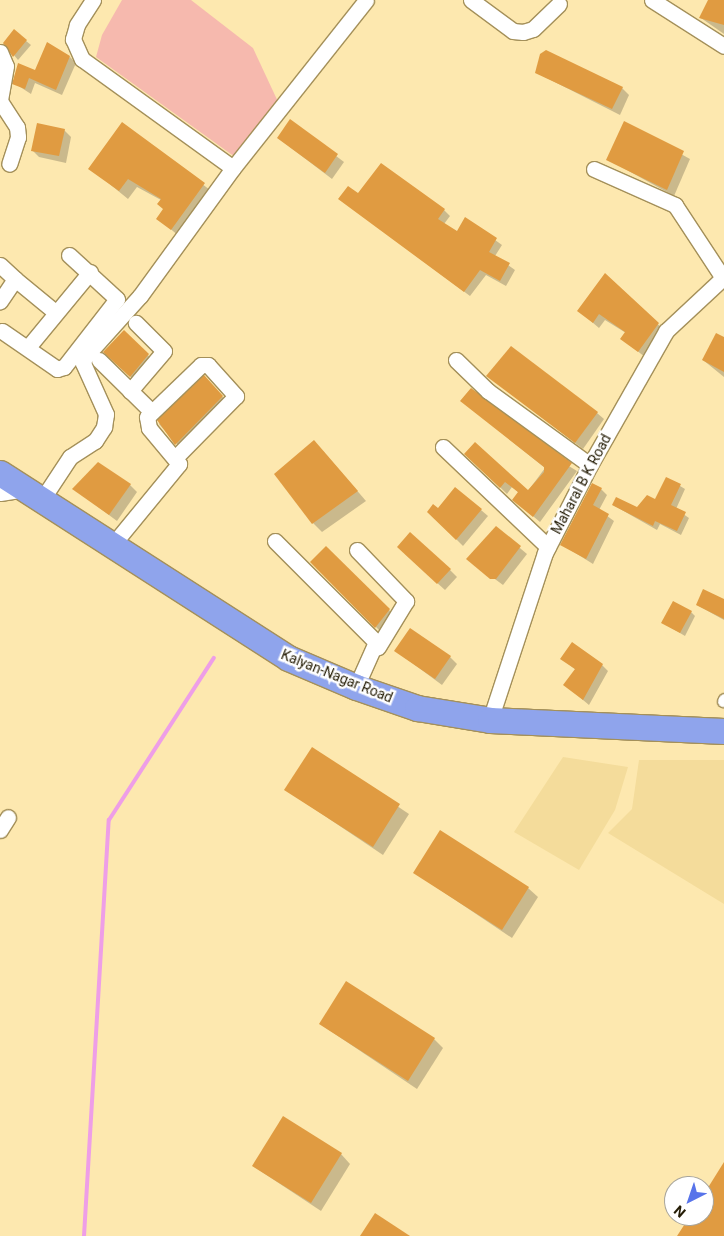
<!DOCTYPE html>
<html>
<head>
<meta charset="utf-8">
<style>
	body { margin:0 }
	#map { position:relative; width:724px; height:1236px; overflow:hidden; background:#fde8af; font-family:Roboto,sans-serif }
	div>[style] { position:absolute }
	.built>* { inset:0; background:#f4dc9b }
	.green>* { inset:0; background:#f6b9ae }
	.shadow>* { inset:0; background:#0003 }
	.stream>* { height:4px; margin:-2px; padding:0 2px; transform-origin:2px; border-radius:2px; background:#ee9ee7 }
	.building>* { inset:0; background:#e09b41 }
	.roads { filter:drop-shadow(1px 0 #a4905a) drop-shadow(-1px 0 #a4905a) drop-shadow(0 1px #a4905a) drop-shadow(0 -1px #a4905a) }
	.pedestrian>* { height:11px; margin:-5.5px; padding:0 5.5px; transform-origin:5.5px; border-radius:5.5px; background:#fff }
	.minor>* { height:15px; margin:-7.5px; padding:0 7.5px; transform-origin:7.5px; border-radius:7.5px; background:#fff }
	.trunk>* { height:25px; margin:-12.5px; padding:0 12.5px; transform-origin:12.5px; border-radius:12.5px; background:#8fa4ec }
	span { translate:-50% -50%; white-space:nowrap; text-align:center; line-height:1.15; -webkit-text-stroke:5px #fff; paint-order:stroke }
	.street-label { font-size:14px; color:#251d06 }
	.north { position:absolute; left:664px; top:1176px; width:50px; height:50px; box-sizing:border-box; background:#fff; border:1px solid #a8a59b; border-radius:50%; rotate:221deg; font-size:14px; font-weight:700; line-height:20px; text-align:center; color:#251d06 }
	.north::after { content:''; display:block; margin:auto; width:18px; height:22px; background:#5874ea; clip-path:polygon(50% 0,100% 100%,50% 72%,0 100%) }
</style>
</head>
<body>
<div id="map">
	<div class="built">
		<div style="clip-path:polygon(563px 757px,628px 767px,615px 810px,579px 870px,514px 832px)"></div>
		<div style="clip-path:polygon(639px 760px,724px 760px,724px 904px,608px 833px,632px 809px)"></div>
	</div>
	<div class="green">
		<div style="clip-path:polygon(122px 0,191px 0,253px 48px,280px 106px,235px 157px,96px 57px,102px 35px)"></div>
	</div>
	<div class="shadow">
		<div style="clip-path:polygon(710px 0,724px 3px,724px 34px,701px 18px)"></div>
		<div style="clip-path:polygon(14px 31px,31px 45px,18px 60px,4px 43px)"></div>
		<div style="clip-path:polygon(70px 57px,76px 63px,62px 95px,35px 83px,31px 94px,14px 83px)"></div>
		<div style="clip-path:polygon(537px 73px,622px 88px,629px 95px,620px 115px)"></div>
		<div style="clip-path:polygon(290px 121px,344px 162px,332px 179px,278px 138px)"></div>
		<div style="clip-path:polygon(123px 124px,214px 193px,181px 238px,158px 218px,164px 210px,161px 200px,137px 187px,128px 199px,90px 168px)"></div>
		<div style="clip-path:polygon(64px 130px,71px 137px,66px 163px,39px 157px,32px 150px)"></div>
		<div style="clip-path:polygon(654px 139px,690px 159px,674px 196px,607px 159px)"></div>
		<div style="clip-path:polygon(358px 195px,444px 210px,450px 216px,444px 224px,458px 232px,466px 219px,502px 245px,495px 256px,515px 270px,506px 286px,486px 275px,470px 296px,340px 199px)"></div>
		<div style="clip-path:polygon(605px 275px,664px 330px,645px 357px,622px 339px,626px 333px,605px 320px,599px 328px,579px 311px)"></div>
		<div style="clip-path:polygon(124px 332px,155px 362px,137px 383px,105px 352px)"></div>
		<div style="clip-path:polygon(724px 338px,724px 377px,703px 360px)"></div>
		<div style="clip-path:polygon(488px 376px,597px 413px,604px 419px,583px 449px)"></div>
		<div style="clip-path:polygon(204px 377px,231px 406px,185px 453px,159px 424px)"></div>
		<div style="clip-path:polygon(462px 401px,577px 471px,540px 522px,521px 506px,519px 493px,512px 487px,507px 494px,466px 454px,528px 491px,545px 468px)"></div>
		<div style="clip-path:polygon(323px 451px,366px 501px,322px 532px,313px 523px)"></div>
		<div style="clip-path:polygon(667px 478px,685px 489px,676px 509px,689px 518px,681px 535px,660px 524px,657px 530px,613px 505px,638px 509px,656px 501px)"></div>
		<div style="clip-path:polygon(130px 485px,137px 492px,117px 521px,74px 489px)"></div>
		<div style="clip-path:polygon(601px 489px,607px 495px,599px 510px,614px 521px,593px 564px,561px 544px)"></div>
		<div style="clip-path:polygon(439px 510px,481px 510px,488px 516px,463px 546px,429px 512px)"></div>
		<div style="clip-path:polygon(496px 528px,527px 554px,503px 585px,468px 559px)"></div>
		<div style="clip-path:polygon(326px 547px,396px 617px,383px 634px,311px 562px)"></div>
		<div style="clip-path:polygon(405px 554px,450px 570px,457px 577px,445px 590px)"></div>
		<div style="clip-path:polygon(724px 600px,724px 620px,697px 605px)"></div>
		<div style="clip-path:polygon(691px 612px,695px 616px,685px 636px,663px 623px)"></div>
		<div style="clip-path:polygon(396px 651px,450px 657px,457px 664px,442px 685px)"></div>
		<div style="clip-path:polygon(562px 659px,602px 665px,608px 671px,589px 705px,565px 685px,576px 670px)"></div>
		<div style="clip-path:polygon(312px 749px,409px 814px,383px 855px,286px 790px)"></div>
		<div style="clip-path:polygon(415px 873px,528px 888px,538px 897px,512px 938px)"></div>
		<div style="clip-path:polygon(320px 1024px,434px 1039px,443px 1048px,417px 1089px)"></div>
		<div style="clip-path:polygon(341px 1154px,350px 1164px,321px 1211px,253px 1166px)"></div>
	</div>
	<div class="stream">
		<div style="left:84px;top:1236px;width:417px;rotate:-86.6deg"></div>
		<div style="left:109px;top:820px;width:193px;rotate:-57.1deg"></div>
	</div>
	<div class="building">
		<div style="clip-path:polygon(708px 0,724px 0,724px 25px,699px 18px)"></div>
		<div style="clip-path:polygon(14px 29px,27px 40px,13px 57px,3px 43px)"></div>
		<div style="clip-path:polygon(47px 42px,70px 56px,56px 90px,29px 78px,25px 89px,12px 84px,18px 63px,35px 70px)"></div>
		<div style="clip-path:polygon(546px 50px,623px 87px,612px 109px,535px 73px,540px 54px)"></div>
		<div style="clip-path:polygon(290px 119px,338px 154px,325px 173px,277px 138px)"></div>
		<div style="clip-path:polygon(624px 121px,684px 151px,667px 190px,606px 160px)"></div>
		<div style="clip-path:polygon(122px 122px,205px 183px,171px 230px,156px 219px,163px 209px,157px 204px,161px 199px,128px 179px,119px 191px,88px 169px)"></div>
		<div style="clip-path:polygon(37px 123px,65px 129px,59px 156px,31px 151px)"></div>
		<div style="clip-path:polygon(381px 163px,445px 209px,438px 219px,457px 231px,465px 217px,497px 238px,489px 252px,510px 263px,500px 281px,480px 270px,464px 292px,338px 199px,348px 186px,358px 193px)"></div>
		<div style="clip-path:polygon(605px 273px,659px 323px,638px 352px,620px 339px,625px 332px,599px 314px,593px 323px,577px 311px)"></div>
		<div style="clip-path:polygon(124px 330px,149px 354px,130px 377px,103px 352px)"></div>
		<div style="clip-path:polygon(716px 333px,724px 337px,724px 372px,702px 360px)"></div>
		<div style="clip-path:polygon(511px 346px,598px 412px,575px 443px,486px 376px)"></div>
		<div style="clip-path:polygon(204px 375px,223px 396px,175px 445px,157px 420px)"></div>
		<div style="clip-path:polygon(471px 388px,572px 463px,533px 517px,512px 500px,518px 492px,505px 482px,500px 488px,464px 454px,475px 442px,528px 490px,544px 472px,544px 467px,460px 401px)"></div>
		<div style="clip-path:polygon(314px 440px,358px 491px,312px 524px,274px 474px)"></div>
		<div style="clip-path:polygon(98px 462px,131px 484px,109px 515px,72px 489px)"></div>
		<div style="clip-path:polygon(666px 477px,681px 484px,671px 505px,686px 512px,677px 531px,655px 521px,653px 526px,612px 505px,616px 497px,637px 507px,647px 495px,655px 499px)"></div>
		<div style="clip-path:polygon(592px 483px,602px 488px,593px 505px,609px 514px,586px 559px,560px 545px)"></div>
		<div style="clip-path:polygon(455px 487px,482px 509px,456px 540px,427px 512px,433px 504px,438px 508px)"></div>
		<div style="clip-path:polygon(496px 526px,521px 546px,496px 579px,490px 579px,466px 559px)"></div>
		<div style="clip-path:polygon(410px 532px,451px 569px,437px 584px,397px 547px)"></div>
		<div style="clip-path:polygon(326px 546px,390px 609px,375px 628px,310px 562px)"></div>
		<div style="clip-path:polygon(703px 589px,724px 599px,724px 619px,696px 605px)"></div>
		<div style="clip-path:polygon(673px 601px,692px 611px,680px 633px,661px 623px)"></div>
		<div style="clip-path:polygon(410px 628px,451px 656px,435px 679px,394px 651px)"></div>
		<div style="clip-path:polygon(572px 642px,603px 664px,583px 700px,563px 685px,575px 669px,560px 659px)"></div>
		<div style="clip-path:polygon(312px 747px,400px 804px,373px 847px,284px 790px)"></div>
		<div style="clip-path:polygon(440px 830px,529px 887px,502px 930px,413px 873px)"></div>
		<div style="clip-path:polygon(346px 981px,435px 1038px,408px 1081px,319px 1024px)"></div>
		<div style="clip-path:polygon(283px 1116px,342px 1153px,311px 1203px,252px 1166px)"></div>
		<div style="clip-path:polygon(724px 1162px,724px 1236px,677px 1236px,690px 1216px,704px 1216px,704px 1194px)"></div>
		<div style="clip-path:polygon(375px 1213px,410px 1236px,360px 1236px)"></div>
	</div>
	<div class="roads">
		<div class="pedestrian">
			<div style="left:723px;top:701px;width:2px;rotate:-63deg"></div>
		</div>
		<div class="minor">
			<div style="left:93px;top:0;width:30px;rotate:123deg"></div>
			<div style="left:77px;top:25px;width:15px;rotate:106deg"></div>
			<div style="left:73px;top:39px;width:22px;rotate:66deg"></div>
			<div style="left:82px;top:59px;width:186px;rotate:35.8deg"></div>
			<div style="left:471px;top:0;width:52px;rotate:36.4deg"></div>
			<div style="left:513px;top:31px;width:10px;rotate:6deg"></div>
			<div style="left:523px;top:32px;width:10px;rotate:-17deg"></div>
			<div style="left:533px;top:29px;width:36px;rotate:-44deg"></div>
			<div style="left:652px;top:0;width:85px;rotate:32.6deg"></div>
			<div style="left:0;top:52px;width:15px;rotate:67deg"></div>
			<div style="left:6px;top:66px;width:36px;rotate:100deg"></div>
			<div style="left:0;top:101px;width:31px;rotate:57deg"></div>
			<div style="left:17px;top:127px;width:10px;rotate:84deg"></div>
			<div style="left:18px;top:137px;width:28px;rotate:108deg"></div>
			<div style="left:594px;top:169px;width:89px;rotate:24deg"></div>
			<div style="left:675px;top:205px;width:87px;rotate:56.7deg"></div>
			<div style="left:0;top:265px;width:21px;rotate:43deg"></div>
			<div style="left:15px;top:279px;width:27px;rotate:124deg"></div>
			<div style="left:15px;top:279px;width:52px;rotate:39.5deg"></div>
			<div style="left:2px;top:331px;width:67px;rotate:34.6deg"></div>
			<div style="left:57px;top:369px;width:7px;rotate:-16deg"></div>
			<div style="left:64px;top:367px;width:86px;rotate:-52.1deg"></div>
			<div style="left:117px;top:299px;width:65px;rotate:-137.5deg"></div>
			<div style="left:29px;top:346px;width:96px;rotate:-50.5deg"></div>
			<div style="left:99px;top:360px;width:74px;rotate:44.5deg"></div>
			<div style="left:456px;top:360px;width:45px;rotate:44.1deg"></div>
			<div style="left:488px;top:391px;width:126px;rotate:36deg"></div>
			<div style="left:130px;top:391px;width:52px;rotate:-49.6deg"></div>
			<div style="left:164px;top:351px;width:40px;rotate:-135deg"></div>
			<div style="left:443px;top:447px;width:145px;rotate:43.6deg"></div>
			<div style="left:0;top:493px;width:24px;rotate:-9deg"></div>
			<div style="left:41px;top:501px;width:53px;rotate:-56.6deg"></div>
			<div style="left:70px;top:457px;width:30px;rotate:-33deg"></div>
			<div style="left:95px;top:441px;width:17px;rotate:-57deg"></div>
			<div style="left:104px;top:427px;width:13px;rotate:-81deg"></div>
			<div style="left:106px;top:414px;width:56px;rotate:-114.3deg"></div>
			<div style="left:83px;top:363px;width:6px;rotate:-72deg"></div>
			<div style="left:85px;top:357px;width:82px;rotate:-48deg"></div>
			<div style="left:140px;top:296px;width:158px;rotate:-54deg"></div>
			<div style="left:233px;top:168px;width:214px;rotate:-51.6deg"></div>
			<div style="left:275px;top:541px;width:143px;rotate:45deg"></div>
			<div style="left:376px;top:642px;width:49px;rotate:114deg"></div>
			<div style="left:110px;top:548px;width:109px;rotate:-50.6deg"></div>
			<div style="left:179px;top:464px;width:47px;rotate:-129.8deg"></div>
			<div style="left:149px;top:428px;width:11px;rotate:-100deg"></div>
			<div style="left:147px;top:417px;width:75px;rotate:-43.9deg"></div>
			<div style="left:201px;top:365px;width:7px"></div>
			<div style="left:208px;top:365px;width:42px;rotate:47.9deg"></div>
			<div style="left:236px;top:396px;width:86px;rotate:134.5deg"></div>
			<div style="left:357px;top:550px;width:71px;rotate:46.1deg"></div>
			<div style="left:406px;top:601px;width:54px;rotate:121.3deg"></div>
			<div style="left:490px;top:720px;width:176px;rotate:-71.8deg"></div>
			<div style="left:545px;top:553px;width:99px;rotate:-62.9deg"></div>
			<div style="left:590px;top:465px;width:154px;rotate:-60.4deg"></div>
			<div style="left:666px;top:331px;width:79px;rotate:-43deg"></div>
			<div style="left:0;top:830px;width:15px;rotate:-58deg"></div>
		</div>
		<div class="trunk">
			<div style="left:0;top:473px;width:342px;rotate:32.7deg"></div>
			<div style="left:288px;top:658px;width:74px;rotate:23.1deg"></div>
			<div style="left:356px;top:687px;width:65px;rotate:19deg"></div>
			<div style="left:417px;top:708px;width:74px;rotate:9.3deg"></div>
			<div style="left:490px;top:720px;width:234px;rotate:2.7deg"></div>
		</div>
	</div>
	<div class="street-label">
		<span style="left:581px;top:484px;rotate:-62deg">Maharal B K Road</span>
		<span style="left:337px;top:676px;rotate:22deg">Kalyan-Nagar Road</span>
	</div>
	<div class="north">N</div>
</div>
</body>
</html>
